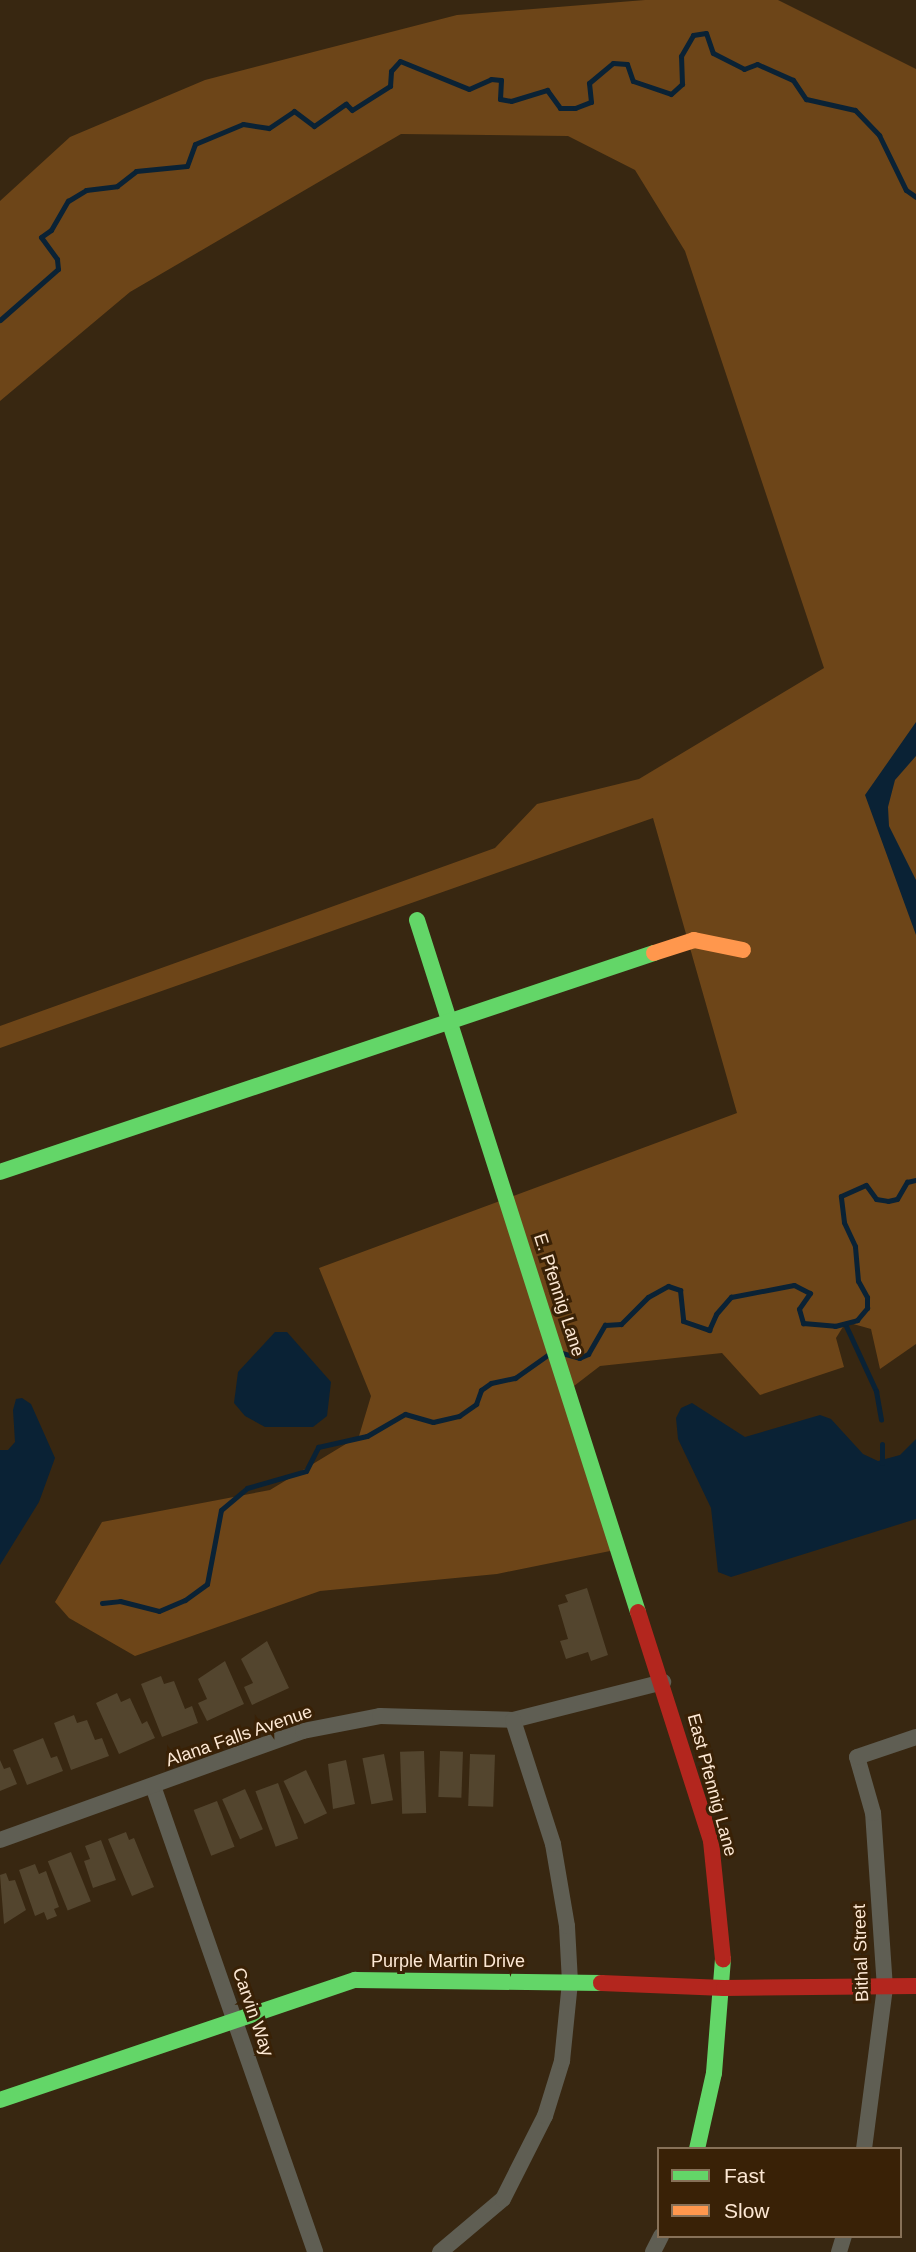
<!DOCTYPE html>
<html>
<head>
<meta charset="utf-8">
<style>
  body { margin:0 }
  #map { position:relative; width:916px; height:2252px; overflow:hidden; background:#382711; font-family:Arial,sans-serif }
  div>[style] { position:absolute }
  .green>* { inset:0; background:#6d4518 }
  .water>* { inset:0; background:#0a2235 }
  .stream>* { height:5px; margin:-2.5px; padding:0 2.5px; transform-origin:2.5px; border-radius:2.5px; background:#0a2235 }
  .building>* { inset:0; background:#53452e; transform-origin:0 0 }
  .street>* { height:16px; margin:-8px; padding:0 8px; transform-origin:8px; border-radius:8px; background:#5f5e53 }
  .fast>* { height:16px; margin:-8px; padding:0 8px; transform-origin:8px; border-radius:8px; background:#63d668 }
  .slow>* { height:16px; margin:-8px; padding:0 8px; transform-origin:8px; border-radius:8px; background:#ff974d }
  .jam>* { height:16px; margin:-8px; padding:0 8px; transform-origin:8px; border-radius:8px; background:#b3261e }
  span { translate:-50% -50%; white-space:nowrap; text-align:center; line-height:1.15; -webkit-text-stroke:6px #392106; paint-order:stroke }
  .street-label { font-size:18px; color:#fde8d4 }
  .legend { position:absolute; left:657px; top:2147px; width:245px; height:91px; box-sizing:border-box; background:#392106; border:2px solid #877158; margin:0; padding:9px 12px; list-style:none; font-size:21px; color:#fde8d4 }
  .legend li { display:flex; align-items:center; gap:14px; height:35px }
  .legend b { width:35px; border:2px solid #877158 }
</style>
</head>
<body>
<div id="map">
  <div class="green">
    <div style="clip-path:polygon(645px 0,778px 0,916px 69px,916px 1344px,880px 1369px,871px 1329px,846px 1322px,836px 1338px,844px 1367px,760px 1395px,722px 1353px,600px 1366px,574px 1386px,615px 1550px,497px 1574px,320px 1591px,135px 1656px,69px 1618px,55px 1602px,102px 1522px,270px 1490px,359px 1436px,371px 1396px,319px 1268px,737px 1113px,653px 818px,0 1048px,0 1026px,495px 848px,537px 804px,639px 779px,824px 668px,685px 251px,635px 170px,568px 136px,401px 134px,130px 292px,0 401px,0 201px,70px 137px,205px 80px,457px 15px)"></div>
  </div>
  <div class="water">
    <div style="clip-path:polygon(916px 722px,916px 756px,895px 780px,888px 807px,889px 826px,916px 880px,916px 935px,865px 795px)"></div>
    <div style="clip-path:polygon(275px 1332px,287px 1332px,331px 1382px,327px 1416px,313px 1427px,265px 1427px,245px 1416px,234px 1403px,238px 1372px)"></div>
    <div style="clip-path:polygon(22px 1398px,31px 1404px,55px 1458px,39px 1502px,0 1565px,0 1450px,8px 1450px,15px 1442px,13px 1410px,16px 1399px)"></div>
    <div style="clip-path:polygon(692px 1403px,745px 1437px,820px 1415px,831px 1419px,863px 1454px,878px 1461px,900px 1455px,916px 1439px,916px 1519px,731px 1577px,718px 1572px,711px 1508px,678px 1439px,676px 1418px,681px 1408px)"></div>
  </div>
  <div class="stream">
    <div style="left:0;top:320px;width:77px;rotate:-41.3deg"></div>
    <div style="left:58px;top:269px;width:10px;rotate:-96deg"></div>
    <div style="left:57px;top:259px;width:27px;rotate:-126deg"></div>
    <div style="left:41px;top:237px;width:12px;rotate:-35deg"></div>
    <div style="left:51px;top:230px;width:34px;rotate:-60deg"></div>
    <div style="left:68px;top:201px;width:21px;rotate:-31deg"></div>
    <div style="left:86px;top:190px;width:31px;rotate:-7deg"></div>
    <div style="left:117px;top:186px;width:24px;rotate:-38deg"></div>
    <div style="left:136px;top:171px;width:51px;rotate:-5.6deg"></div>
    <div style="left:187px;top:166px;width:23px;rotate:-70deg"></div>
    <div style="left:195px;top:144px;width:52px;rotate:-22.6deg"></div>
    <div style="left:243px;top:124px;width:26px;rotate:9deg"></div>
    <div style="left:269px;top:128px;width:30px;rotate:-34deg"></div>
    <div style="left:294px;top:111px;width:25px;rotate:37deg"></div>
    <div style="left:314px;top:126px;width:39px;rotate:-35deg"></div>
    <div style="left:346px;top:104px;width:8px;rotate:45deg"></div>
    <div style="left:352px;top:110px;width:45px;rotate:-32.3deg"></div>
    <div style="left:390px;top:86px;width:15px;rotate:-86deg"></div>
    <div style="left:391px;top:71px;width:13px;rotate:-48deg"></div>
    <div style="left:400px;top:61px;width:74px;rotate:22.1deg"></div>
    <div style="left:469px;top:89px;width:24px;rotate:-24deg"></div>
    <div style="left:491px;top:79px;width:10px;rotate:6deg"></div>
    <div style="left:501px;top:80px;width:19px;rotate:93deg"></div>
    <div style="left:500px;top:99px;width:11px;rotate:10deg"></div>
    <div style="left:511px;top:101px;width:38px;rotate:-17deg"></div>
    <div style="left:547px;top:90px;width:22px;rotate:54deg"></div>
    <div style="left:560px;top:108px;width:15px"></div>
    <div style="left:575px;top:108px;width:17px;rotate:-21deg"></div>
    <div style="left:591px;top:102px;width:19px;rotate:-96deg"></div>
    <div style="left:589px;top:83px;width:31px;rotate:-40deg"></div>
    <div style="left:613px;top:63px;width:14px;rotate:4deg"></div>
    <div style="left:627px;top:64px;width:18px;rotate:71deg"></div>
    <div style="left:633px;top:81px;width:40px;rotate:18.9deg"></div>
    <div style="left:671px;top:94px;width:15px;rotate:-42deg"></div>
    <div style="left:682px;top:84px;width:28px;rotate:-92deg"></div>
    <div style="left:681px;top:56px;width:24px;rotate:-60deg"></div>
    <div style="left:693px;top:35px;width:13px;rotate:-9deg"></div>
    <div style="left:706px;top:33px;width:21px;rotate:71deg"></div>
    <div style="left:713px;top:53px;width:35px;rotate:27deg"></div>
    <div style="left:744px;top:69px;width:14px;rotate:-21deg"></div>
    <div style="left:757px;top:64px;width:39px;rotate:24deg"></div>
    <div style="left:793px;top:80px;width:23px;rotate:56deg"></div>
    <div style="left:806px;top:99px;width:50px;rotate:12.7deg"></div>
    <div style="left:855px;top:110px;width:35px;rotate:46deg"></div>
    <div style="left:879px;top:135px;width:61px;rotate:63.9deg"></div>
    <div style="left:906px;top:190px;width:12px;rotate:35deg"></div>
    <div style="left:846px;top:1326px;width:72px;rotate:65.2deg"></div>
    <div style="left:876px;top:1391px;width:29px;rotate:80deg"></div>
    <div style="left:562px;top:1353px;width:18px;rotate:16deg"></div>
    <div style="left:579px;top:1358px;width:10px;rotate:-24deg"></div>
    <div style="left:588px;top:1354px;width:34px;rotate:-60deg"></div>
    <div style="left:605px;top:1325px;width:16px;rotate:-4deg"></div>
    <div style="left:621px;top:1324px;width:38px;rotate:-45deg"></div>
    <div style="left:648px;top:1297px;width:23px;rotate:-29deg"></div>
    <div style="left:668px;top:1286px;width:13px;rotate:18deg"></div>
    <div style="left:680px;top:1290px;width:31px;rotate:84deg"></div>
    <div style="left:683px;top:1321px;width:28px;rotate:19deg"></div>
    <div style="left:709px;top:1330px;width:17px;rotate:-66deg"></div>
    <div style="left:716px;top:1314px;width:23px;rotate:-49deg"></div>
    <div style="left:731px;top:1297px;width:64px;rotate:-10.8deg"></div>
    <div style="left:794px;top:1285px;width:18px;rotate:27deg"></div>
    <div style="left:810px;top:1293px;width:19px;rotate:125deg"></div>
    <div style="left:799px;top:1309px;width:15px;rotate:74deg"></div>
    <div style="left:803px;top:1323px;width:32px;rotate:5deg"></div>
    <div style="left:835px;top:1326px;width:23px;rotate:-15deg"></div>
    <div style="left:857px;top:1320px;width:16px;rotate:-50deg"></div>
    <div style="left:867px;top:1308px;width:11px;rotate:-90deg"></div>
    <div style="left:867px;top:1297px;width:18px;rotate:-119deg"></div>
    <div style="left:858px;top:1281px;width:35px;rotate:-95deg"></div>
    <div style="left:855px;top:1246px;width:26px;rotate:-115deg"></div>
    <div style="left:844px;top:1222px;width:26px;rotate:-97deg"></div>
    <div style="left:841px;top:1196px;width:27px;rotate:-24deg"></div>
    <div style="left:866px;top:1185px;width:17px;rotate:54deg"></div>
    <div style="left:876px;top:1199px;width:12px;rotate:9deg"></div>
    <div style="left:888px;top:1201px;width:9px;rotate:-13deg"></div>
    <div style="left:897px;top:1199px;width:20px;rotate:-60deg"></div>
    <div style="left:907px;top:1182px;width:9px;rotate:-13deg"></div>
    <div style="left:882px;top:1444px;width:19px;rotate:90deg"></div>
    <div style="left:102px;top:1603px;width:18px;rotate:-6deg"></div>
    <div style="left:120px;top:1601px;width:40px;rotate:14.4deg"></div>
    <div style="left:159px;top:1611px;width:28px;rotate:-23deg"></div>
    <div style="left:185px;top:1600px;width:27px;rotate:-36deg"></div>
    <div style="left:207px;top:1584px;width:75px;rotate:-79.3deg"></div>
    <div style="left:221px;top:1510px;width:34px;rotate:-40deg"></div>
    <div style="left:247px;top:1488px;width:61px;rotate:-16.1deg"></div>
    <div style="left:306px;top:1471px;width:27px;rotate:-63deg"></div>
    <div style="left:318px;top:1447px;width:50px;rotate:-12.7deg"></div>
    <div style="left:367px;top:1436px;width:44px;rotate:-30.1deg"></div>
    <div style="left:405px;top:1414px;width:29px;rotate:16deg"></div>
    <div style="left:433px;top:1422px;width:27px;rotate:-13deg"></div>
    <div style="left:459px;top:1416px;width:21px;rotate:-35deg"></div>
    <div style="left:476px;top:1404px;width:15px;rotate:-70deg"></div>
    <div style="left:481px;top:1390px;width:12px;rotate:-35deg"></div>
    <div style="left:491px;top:1383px;width:25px;rotate:-12deg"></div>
    <div style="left:515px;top:1378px;width:42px;rotate:-35.2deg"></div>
  </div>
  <div class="building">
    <div style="clip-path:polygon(587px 1588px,608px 1655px,591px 1661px,588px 1652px,566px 1659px,560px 1641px,568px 1639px,558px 1605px,568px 1602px,565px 1595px)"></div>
    <div style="clip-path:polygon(267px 1641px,289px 1688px,252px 1705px,244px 1687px,253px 1683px,241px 1659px)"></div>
    <div style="clip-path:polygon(225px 1661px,244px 1704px,207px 1721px,198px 1703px,207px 1699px,198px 1679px)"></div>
    <div style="clip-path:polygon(161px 1676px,164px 1684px,174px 1681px,185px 1709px,192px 1706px,198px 1723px,162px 1737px,141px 1684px)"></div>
    <div style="clip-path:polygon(117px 1693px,121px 1702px,130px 1698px,142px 1724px,147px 1721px,155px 1738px,119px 1754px,96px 1703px)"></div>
    <div style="clip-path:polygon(74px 1715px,77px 1723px,87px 1720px,95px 1740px,102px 1738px,109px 1756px,71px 1770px,54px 1723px)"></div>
    <div style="clip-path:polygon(43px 1738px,51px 1758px,57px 1756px,63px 1771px,27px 1785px,13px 1750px)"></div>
    <div style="left:424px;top:1751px;width:62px;height:24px;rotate:88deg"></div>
    <div style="left:440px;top:1751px;width:23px;height:46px;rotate:2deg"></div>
    <div style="left:384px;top:1754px;width:47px;height:22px;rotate:79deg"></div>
    <div style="left:470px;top:1754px;width:25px;height:52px;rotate:2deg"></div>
    <div style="clip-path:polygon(0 1760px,4px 1769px,10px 1767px,17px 1784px,0 1791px)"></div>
    <div style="clip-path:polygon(346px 1760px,355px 1804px,333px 1809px,328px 1764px)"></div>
    <div style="left:306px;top:1770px;width:48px;height:25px;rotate:64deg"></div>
    <div style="left:278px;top:1783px;width:59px;height:24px;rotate:70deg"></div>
    <div style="left:245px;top:1789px;width:44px;height:25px;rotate:66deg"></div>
    <div style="left:217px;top:1801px;width:49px;height:25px;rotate:69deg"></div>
    <div style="clip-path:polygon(126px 1832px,129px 1840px,134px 1838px,154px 1887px,132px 1896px,108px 1839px)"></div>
    <div style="clip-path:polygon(101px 1840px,116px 1880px,93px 1888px,84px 1861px,90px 1859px,85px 1846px)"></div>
    <div style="left:71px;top:1852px;width:53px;height:25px;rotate:68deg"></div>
    <div style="clip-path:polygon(35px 1864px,39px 1874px,46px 1871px,59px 1907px,54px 1909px,57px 1916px,47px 1920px,44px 1912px,35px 1916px,19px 1870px)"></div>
    <div style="clip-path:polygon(6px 1873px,9px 1881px,15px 1880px,26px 1910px,4px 1924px,0 1875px)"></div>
  </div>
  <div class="street">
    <div style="left:153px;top:1786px;width:493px;rotate:70.8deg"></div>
    <div style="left:0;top:1840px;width:322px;rotate:-19.8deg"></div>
    <div style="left:303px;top:1731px;width:78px;rotate:-11deg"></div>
    <div style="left:380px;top:1716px;width:133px;rotate:1.7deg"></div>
    <div style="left:513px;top:1720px;width:155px;rotate:-14.2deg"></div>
    <div style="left:864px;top:2149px;width:162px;rotate:-82.6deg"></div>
    <div style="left:885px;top:1988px;width:175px;rotate:-93.9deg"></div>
    <div style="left:873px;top:1813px;width:58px;rotate:-105.9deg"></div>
    <div style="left:857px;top:1757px;width:62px;rotate:-18.7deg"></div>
    <div style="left:440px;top:2252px;width:82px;rotate:-40.1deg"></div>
    <div style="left:503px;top:2199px;width:93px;rotate:-63.2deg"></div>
    <div style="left:545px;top:2116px;width:58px;rotate:-72.8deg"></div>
    <div style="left:562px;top:2061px;width:79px;rotate:-84.2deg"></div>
    <div style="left:570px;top:1982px;width:56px;rotate:-93.1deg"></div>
    <div style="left:567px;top:1926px;width:83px;rotate:-99.7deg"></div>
    <div style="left:553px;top:1844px;width:130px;rotate:-107.9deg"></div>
    <div style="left:653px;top:2252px;width:18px;rotate:-63deg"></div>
    <div style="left:839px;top:2252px;width:17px;rotate:-73deg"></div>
  </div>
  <div class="fast">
    <div style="left:417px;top:920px;width:726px;rotate:72.29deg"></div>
    <div style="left:0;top:1172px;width:690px;rotate:-18.51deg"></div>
    <div style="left:0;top:2100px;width:375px;rotate:-18.7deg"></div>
    <div style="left:355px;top:1980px;width:246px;rotate:0.7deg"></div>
    <div style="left:697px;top:2149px;width:78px;rotate:-77.4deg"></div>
    <div style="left:714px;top:2073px;width:114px;rotate:-85.5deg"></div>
  </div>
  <div class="slow">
    <div style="left:654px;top:953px;width:42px;rotate:-18deg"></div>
    <div style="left:694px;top:940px;width:50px;rotate:11.5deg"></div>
  </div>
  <div class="jam">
    <div style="left:638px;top:1612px;width:240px;rotate:72.3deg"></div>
    <div style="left:711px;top:1841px;width:119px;rotate:84.2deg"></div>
    <div style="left:601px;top:1983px;width:123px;rotate:2.3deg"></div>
    <div style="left:724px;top:1988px;width:192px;rotate:-0.6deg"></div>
  </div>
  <div class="street-label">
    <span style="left:559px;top:1295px;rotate:72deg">E. Pfennig Lane</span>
    <span style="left:239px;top:1736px;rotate:-19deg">Alana Falls Avenue</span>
    <span style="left:712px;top:1785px;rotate:75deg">East Pfennig Lane</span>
    <span style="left:861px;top:1953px;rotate:-92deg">Bithal Street</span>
    <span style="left:448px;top:1961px">Purple Martin Drive</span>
    <span style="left:253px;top:2012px;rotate:71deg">Carvin Way</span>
  </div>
  <ul class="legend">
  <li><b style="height:9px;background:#63d668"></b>Fast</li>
  <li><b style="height:9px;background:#ff974d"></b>Slow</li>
  </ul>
</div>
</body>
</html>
